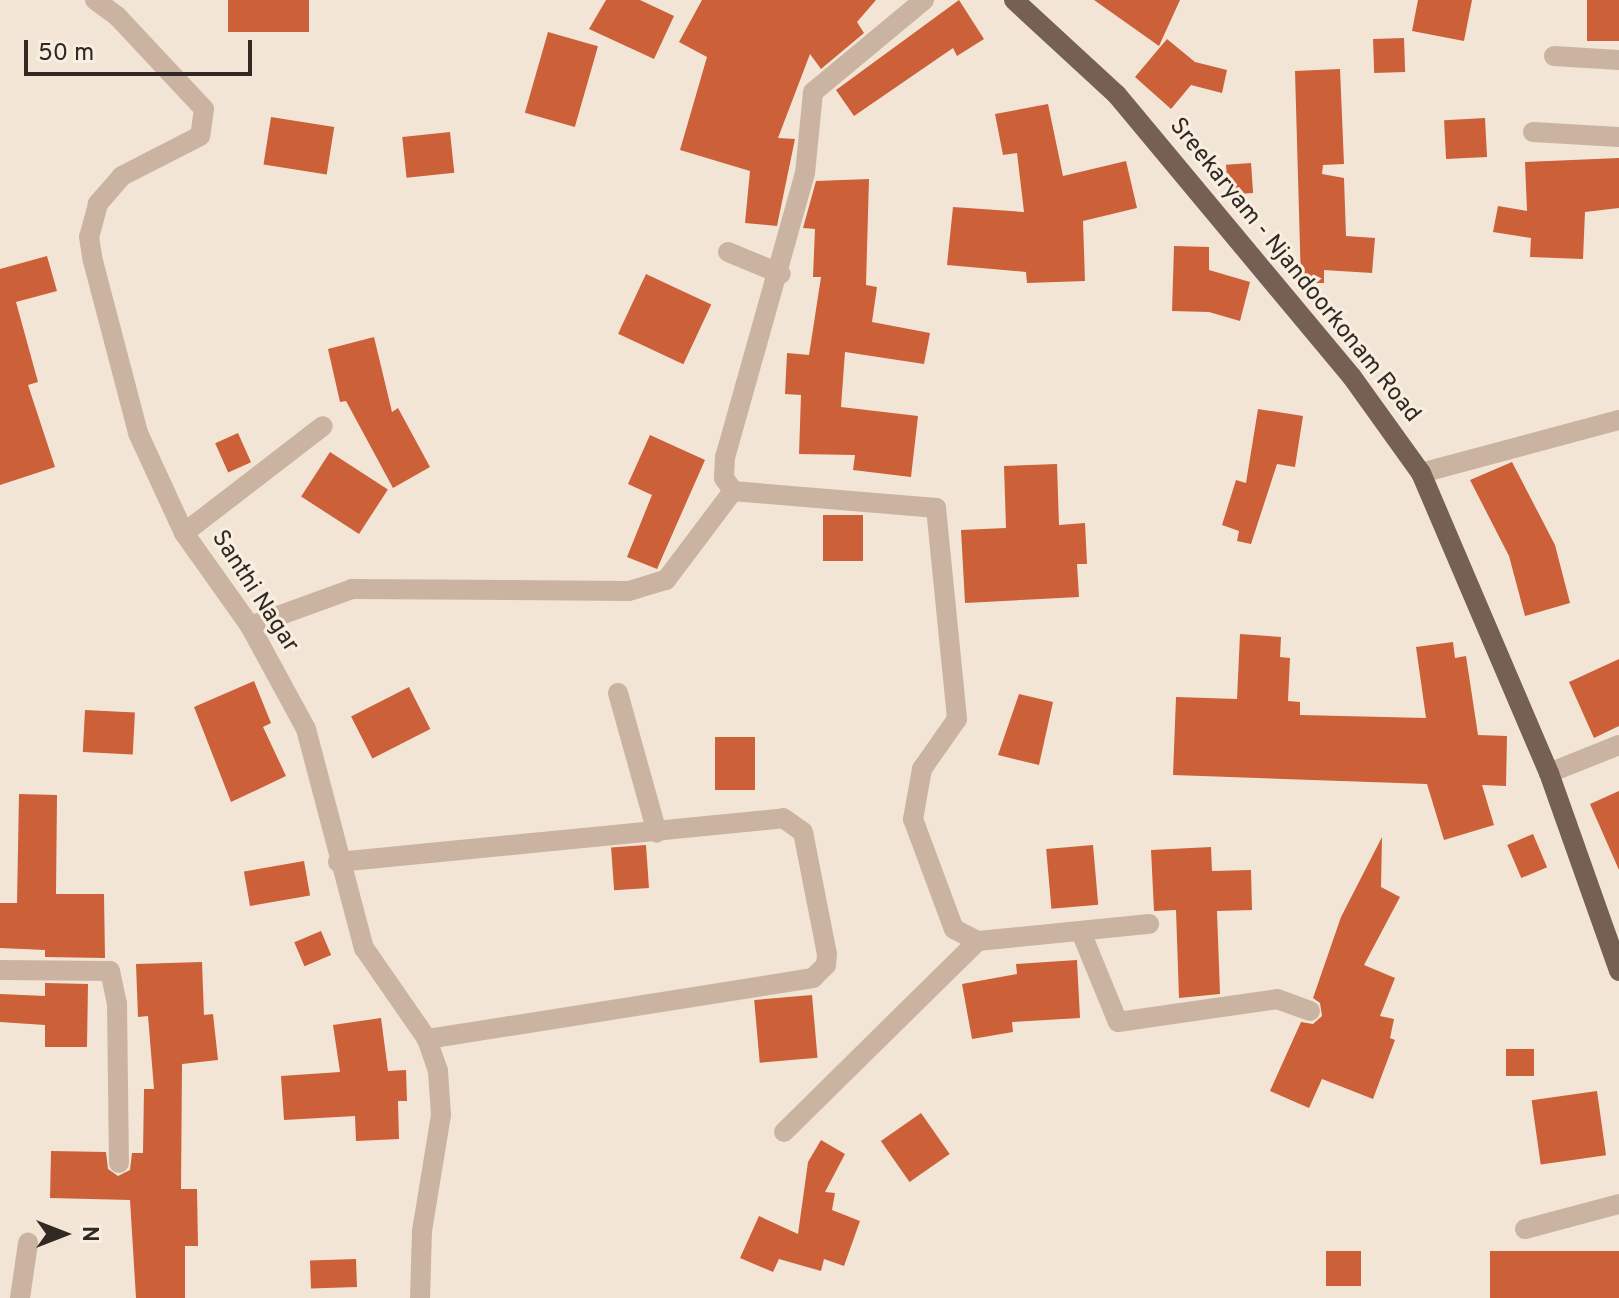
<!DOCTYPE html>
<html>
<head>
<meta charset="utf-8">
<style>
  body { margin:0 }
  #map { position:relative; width:1619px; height:1298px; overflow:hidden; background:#f2e5d5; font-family:Overpass,sans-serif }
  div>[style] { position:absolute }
  .building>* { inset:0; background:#cc6039; transform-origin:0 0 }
  .minor>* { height:20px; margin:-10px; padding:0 10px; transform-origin:10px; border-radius:10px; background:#cab4a1 }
  .major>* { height:20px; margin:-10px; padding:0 10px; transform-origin:10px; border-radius:10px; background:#766054 }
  span { translate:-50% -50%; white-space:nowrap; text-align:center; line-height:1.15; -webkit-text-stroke:6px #f9efe1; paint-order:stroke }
  .street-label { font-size:24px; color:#332924 }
  .north { position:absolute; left:24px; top:1194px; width:80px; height:80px; -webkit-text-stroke:6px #f9efe1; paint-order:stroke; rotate:90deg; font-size:22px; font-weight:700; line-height:32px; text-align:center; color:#332924 }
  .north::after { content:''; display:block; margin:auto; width:28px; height:36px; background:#332924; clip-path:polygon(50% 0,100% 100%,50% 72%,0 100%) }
  .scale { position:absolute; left:24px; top:40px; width:228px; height:36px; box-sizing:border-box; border:4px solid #332924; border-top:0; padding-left:10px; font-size:24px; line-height:28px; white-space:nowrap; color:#332924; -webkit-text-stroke:6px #f9efe1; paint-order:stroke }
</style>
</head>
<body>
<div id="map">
  <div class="building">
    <div style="left:228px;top:0;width:81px;height:32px"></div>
    <div style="clip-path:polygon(606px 0,640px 0,674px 16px,654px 59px,589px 29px)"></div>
    <div style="clip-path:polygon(702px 0,876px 0,857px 22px,864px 33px,821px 69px,810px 54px,778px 138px,795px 139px,777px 226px,745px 223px,750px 171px,680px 150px,707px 57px,679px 42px)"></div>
    <div style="clip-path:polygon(959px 0,984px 39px,957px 56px,953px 48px,854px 116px,836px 90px)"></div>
    <div style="clip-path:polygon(1094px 0,1180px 0,1159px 46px)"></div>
    <div style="clip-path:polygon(1418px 0,1472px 0,1464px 41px,1412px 31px)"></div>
    <div style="left:1587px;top:0;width:32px;height:41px"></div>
    <div style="left:548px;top:32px;width:52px;height:84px;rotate:16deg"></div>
    <div style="left:1404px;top:38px;width:34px;height:31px;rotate:88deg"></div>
    <div style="clip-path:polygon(1167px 39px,1195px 62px,1227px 70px,1222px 93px,1191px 85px,1171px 109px,1135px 77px)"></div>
    <div style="clip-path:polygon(1340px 69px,1344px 164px,1323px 165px,1322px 174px,1344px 178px,1346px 236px,1375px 238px,1372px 273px,1324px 270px,1324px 283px,1301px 283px,1295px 71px)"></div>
    <div style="clip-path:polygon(1048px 104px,1063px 176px,1126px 161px,1137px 208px,1083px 221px,1085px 281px,1027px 283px,1026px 272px,947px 265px,953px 207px,1024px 212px,1017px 153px,1003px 155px,995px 114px)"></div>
    <div style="left:271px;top:117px;width:64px;height:48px;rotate:9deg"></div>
    <div style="left:1485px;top:118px;width:39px;height:41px;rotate:87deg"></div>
    <div style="left:450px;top:132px;width:41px;height:48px;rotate:84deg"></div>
    <div style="clip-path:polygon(1619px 158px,1619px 208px,1585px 212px,1583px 259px,1530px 257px,1531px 238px,1493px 232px,1498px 206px,1527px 211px,1525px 162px)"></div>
    <div style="left:1251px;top:163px;width:30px;height:25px;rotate:86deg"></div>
    <div style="clip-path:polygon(869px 179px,866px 285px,877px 287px,872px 322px,930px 333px,924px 364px,845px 352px,841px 407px,918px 416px,911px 477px,853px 470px,855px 455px,799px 454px,801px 395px,785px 394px,787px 353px,809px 355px,821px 277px,813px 277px,815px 229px,803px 228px,816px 181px)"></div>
    <div style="clip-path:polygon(1174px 246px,1209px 247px,1209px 270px,1250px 282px,1240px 321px,1209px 312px,1172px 311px)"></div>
    <div style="clip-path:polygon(47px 256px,57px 291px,16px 302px,38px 382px,28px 385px,55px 467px,0 485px,0 269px)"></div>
    <div style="left:646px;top:274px;width:72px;height:66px;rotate:25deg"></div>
    <div style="clip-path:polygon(374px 337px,392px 412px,398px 408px,430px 467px,393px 488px,346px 401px,340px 402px,328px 349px)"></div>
    <div style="clip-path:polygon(1258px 409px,1303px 416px,1295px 467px,1277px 464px,1251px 544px,1237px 541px,1239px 531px,1222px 525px,1236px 480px,1246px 483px)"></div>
    <div style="left:238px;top:433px;width:32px;height:25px;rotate:66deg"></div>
    <div style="clip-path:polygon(650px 435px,705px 460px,657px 569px,627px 557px,652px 495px,628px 484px)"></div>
    <div style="left:330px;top:452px;width:69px;height:53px;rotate:33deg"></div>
    <div style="clip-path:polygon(1512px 462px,1555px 545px,1570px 603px,1525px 616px,1509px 556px,1470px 480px)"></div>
    <div style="clip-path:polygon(1057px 464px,1059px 525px,1085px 523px,1087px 564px,1077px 564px,1079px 597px,965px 603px,961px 530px,1006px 528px,1004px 466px)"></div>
    <div style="left:823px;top:515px;width:40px;height:46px"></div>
    <div style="clip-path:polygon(1240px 634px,1281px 637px,1280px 657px,1290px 658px,1288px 701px,1300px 702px,1300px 715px,1426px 718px,1416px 647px,1453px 642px,1455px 658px,1466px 656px,1478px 735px,1507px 736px,1506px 786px,1482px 785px,1494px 825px,1444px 840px,1427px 784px,1173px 775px,1176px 697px,1237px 699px)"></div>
    <div style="clip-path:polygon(1619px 659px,1619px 726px,1594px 738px,1569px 682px)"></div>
    <div style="clip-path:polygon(254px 681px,271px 723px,263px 727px,286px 776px,231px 802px,194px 707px)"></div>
    <div style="left:409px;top:687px;width:47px;height:65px;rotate:63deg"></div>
    <div style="clip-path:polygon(1019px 694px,1053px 702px,1039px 765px,998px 755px)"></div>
    <div style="left:85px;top:710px;width:50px;height:42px;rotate:3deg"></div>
    <div style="left:715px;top:737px;width:40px;height:53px"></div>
    <div style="clip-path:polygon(1619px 791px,1619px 870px,1590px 804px)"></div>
    <div style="clip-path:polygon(19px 794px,57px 795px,56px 894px,104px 894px,105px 958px,45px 957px,45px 950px,0 948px,0 903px,17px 903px)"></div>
    <div style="left:1533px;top:834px;width:36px;height:28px;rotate:67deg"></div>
    <div style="clip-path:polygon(1382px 837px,1381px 887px,1400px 897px,1364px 965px,1395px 978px,1380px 1016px,1394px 1019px,1390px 1038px,1395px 1040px,1373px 1099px,1322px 1079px,1309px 1108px,1270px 1091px,1301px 1022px,1313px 1024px,1322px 1016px,1320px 1003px,1313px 998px,1341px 917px)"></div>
    <div style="left:646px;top:845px;width:43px;height:35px;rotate:86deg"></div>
    <div style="left:1093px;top:845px;width:60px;height:47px;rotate:85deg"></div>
    <div style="clip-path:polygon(1211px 847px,1212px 871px,1251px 870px,1252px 910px,1217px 911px,1220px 994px,1179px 998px,1176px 910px,1154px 911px,1151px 850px)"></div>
    <div style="left:304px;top:861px;width:35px;height:61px;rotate:80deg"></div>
    <div style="left:321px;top:931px;width:26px;height:29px;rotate:67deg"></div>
    <div style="clip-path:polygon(1077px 960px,1080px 1018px,1012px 1022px,1013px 1032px,972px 1039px,962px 984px,1017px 974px,1016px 964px)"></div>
    <div style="clip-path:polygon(202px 962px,204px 1015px,213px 1014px,218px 1060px,182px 1064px,181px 1189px,197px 1189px,198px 1246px,185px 1246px,185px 1298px,136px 1298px,130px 1200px,50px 1198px,51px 1151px,106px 1152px,108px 1169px,118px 1176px,130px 1170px,132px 1153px,143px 1153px,144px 1089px,154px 1089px,148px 1016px,138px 1017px,136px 964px)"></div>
    <div style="clip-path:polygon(45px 983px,88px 984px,87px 1047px,45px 1047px,45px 1025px,0 1022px,0 994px,45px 996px)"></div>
    <div style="left:812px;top:995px;width:63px;height:58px;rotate:85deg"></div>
    <div style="clip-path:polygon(381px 1018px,388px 1071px,406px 1070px,407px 1101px,398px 1101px,399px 1139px,356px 1141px,355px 1116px,284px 1120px,281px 1076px,340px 1072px,333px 1025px)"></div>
    <div style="left:1506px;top:1049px;width:28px;height:27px"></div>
    <div style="left:1597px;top:1091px;width:65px;height:66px;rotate:82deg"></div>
    <div style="left:921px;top:1113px;width:50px;height:49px;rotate:55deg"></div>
    <div style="clip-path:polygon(821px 1140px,845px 1154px,825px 1192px,835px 1193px,832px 1210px,860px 1221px,844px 1266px,824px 1259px,821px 1271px,779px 1259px,773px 1272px,740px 1258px,759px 1216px,798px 1234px,808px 1162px)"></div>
    <div style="left:1326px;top:1251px;width:35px;height:35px"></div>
    <div style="left:1619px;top:1251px;width:47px;height:129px;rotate:90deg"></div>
    <div style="left:356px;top:1259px;width:28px;height:46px;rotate:88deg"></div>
  </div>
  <div class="minor">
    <div style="left:95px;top:0;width:27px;rotate:36deg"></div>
    <div style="left:117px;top:16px;width:127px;rotate:46.9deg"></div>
    <div style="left:204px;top:109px;width:27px;rotate:98deg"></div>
    <div style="left:200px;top:136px;width:88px;rotate:152.9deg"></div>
    <div style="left:122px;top:176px;width:37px;rotate:131deg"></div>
    <div style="left:98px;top:204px;width:34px;rotate:105deg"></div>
    <div style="left:89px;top:237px;width:24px;rotate:81deg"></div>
    <div style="left:93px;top:261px;width:178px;rotate:75.3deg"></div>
    <div style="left:138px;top:433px;width:110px;rotate:65.3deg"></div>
    <div style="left:184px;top:533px;width:114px;rotate:54.6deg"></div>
    <div style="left:250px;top:626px;width:117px;rotate:61.5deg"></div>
    <div style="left:306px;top:729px;width:227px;rotate:75.2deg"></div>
    <div style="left:364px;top:948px;width:111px;rotate:55.3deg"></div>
    <div style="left:427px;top:1039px;width:34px;rotate:71deg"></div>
    <div style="left:438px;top:1071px;width:44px;rotate:86.1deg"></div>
    <div style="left:441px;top:1115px;width:118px;rotate:99.3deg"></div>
    <div style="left:422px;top:1231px;width:67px;rotate:91.7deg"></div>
    <div style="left:924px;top:0;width:144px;rotate:140.3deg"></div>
    <div style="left:813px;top:92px;width:81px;rotate:95.6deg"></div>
    <div style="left:805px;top:173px;width:295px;rotate:105.7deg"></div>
    <div style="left:725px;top:457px;width:21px;rotate:93deg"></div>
    <div style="left:724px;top:478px;width:16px;rotate:55deg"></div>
    <div style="left:733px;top:491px;width:204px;rotate:4.8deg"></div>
    <div style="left:936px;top:508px;width:212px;rotate:84.3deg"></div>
    <div style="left:957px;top:719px;width:61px;rotate:125deg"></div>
    <div style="left:922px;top:769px;width:51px;rotate:100.2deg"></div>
    <div style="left:913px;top:819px;width:117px;rotate:69.6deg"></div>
    <div style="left:954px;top:929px;width:27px;rotate:27deg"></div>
    <div style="left:978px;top:941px;width:172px;rotate:-5.7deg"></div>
    <div style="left:1554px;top:56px;width:65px;rotate:3.5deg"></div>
    <div style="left:1533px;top:132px;width:86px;rotate:3.3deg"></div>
    <div style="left:728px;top:252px;width:57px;rotate:22.5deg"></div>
    <div style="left:1421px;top:473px;width:205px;rotate:-15deg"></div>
    <div style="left:184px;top:533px;width:175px;rotate:-37.6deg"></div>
    <div style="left:250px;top:626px;width:109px;rotate:-19.9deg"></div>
    <div style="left:352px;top:589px;width:277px;rotate:0.4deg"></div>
    <div style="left:629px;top:591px;width:39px;rotate:-17deg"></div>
    <div style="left:666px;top:580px;width:111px;rotate:-53deg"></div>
    <div style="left:618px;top:693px;width:145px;rotate:74.4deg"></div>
    <div style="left:1549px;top:773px;width:75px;rotate:-21.8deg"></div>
    <div style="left:338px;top:862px;width:447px;rotate:-5.6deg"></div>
    <div style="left:783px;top:818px;width:24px;rotate:35deg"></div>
    <div style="left:803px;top:832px;width:124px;rotate:78.9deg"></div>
    <div style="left:827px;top:954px;width:11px;rotate:95deg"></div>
    <div style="left:826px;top:965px;width:18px;rotate:135deg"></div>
    <div style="left:813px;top:978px;width:391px;rotate:171deg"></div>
    <div style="left:1081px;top:932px;width:97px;rotate:67.7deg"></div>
    <div style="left:1118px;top:1022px;width:161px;rotate:-8.2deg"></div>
    <div style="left:1277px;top:999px;width:35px;rotate:20deg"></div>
    <div style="left:0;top:970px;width:110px;rotate:0.5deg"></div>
    <div style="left:110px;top:971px;width:33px;rotate:78deg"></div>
    <div style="left:117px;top:1003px;width:160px;rotate:89.3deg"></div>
    <div style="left:784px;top:1132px;width:272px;rotate:-44.6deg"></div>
    <div style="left:1525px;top:1229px;width:97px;rotate:-14.9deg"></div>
    <div style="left:20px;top:1298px;width:56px;rotate:-81.7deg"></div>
  </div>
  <div class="major">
    <div style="left:1014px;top:0;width:140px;rotate:42.7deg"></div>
    <div style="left:1117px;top:95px;width:367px;rotate:50.2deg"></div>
    <div style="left:1352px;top:377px;width:118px;rotate:54.3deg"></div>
    <div style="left:1421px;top:473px;width:326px;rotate:66.9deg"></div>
    <div style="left:1549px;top:773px;width:210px;rotate:70.5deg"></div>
  </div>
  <div class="street-label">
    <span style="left:1294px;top:271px;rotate:51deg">Sreekaryam - Njandoorkonam Road</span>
    <span style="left:254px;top:592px;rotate:57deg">Santhi Nagar</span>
  </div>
  <div class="north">N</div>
  <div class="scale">50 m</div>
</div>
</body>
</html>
